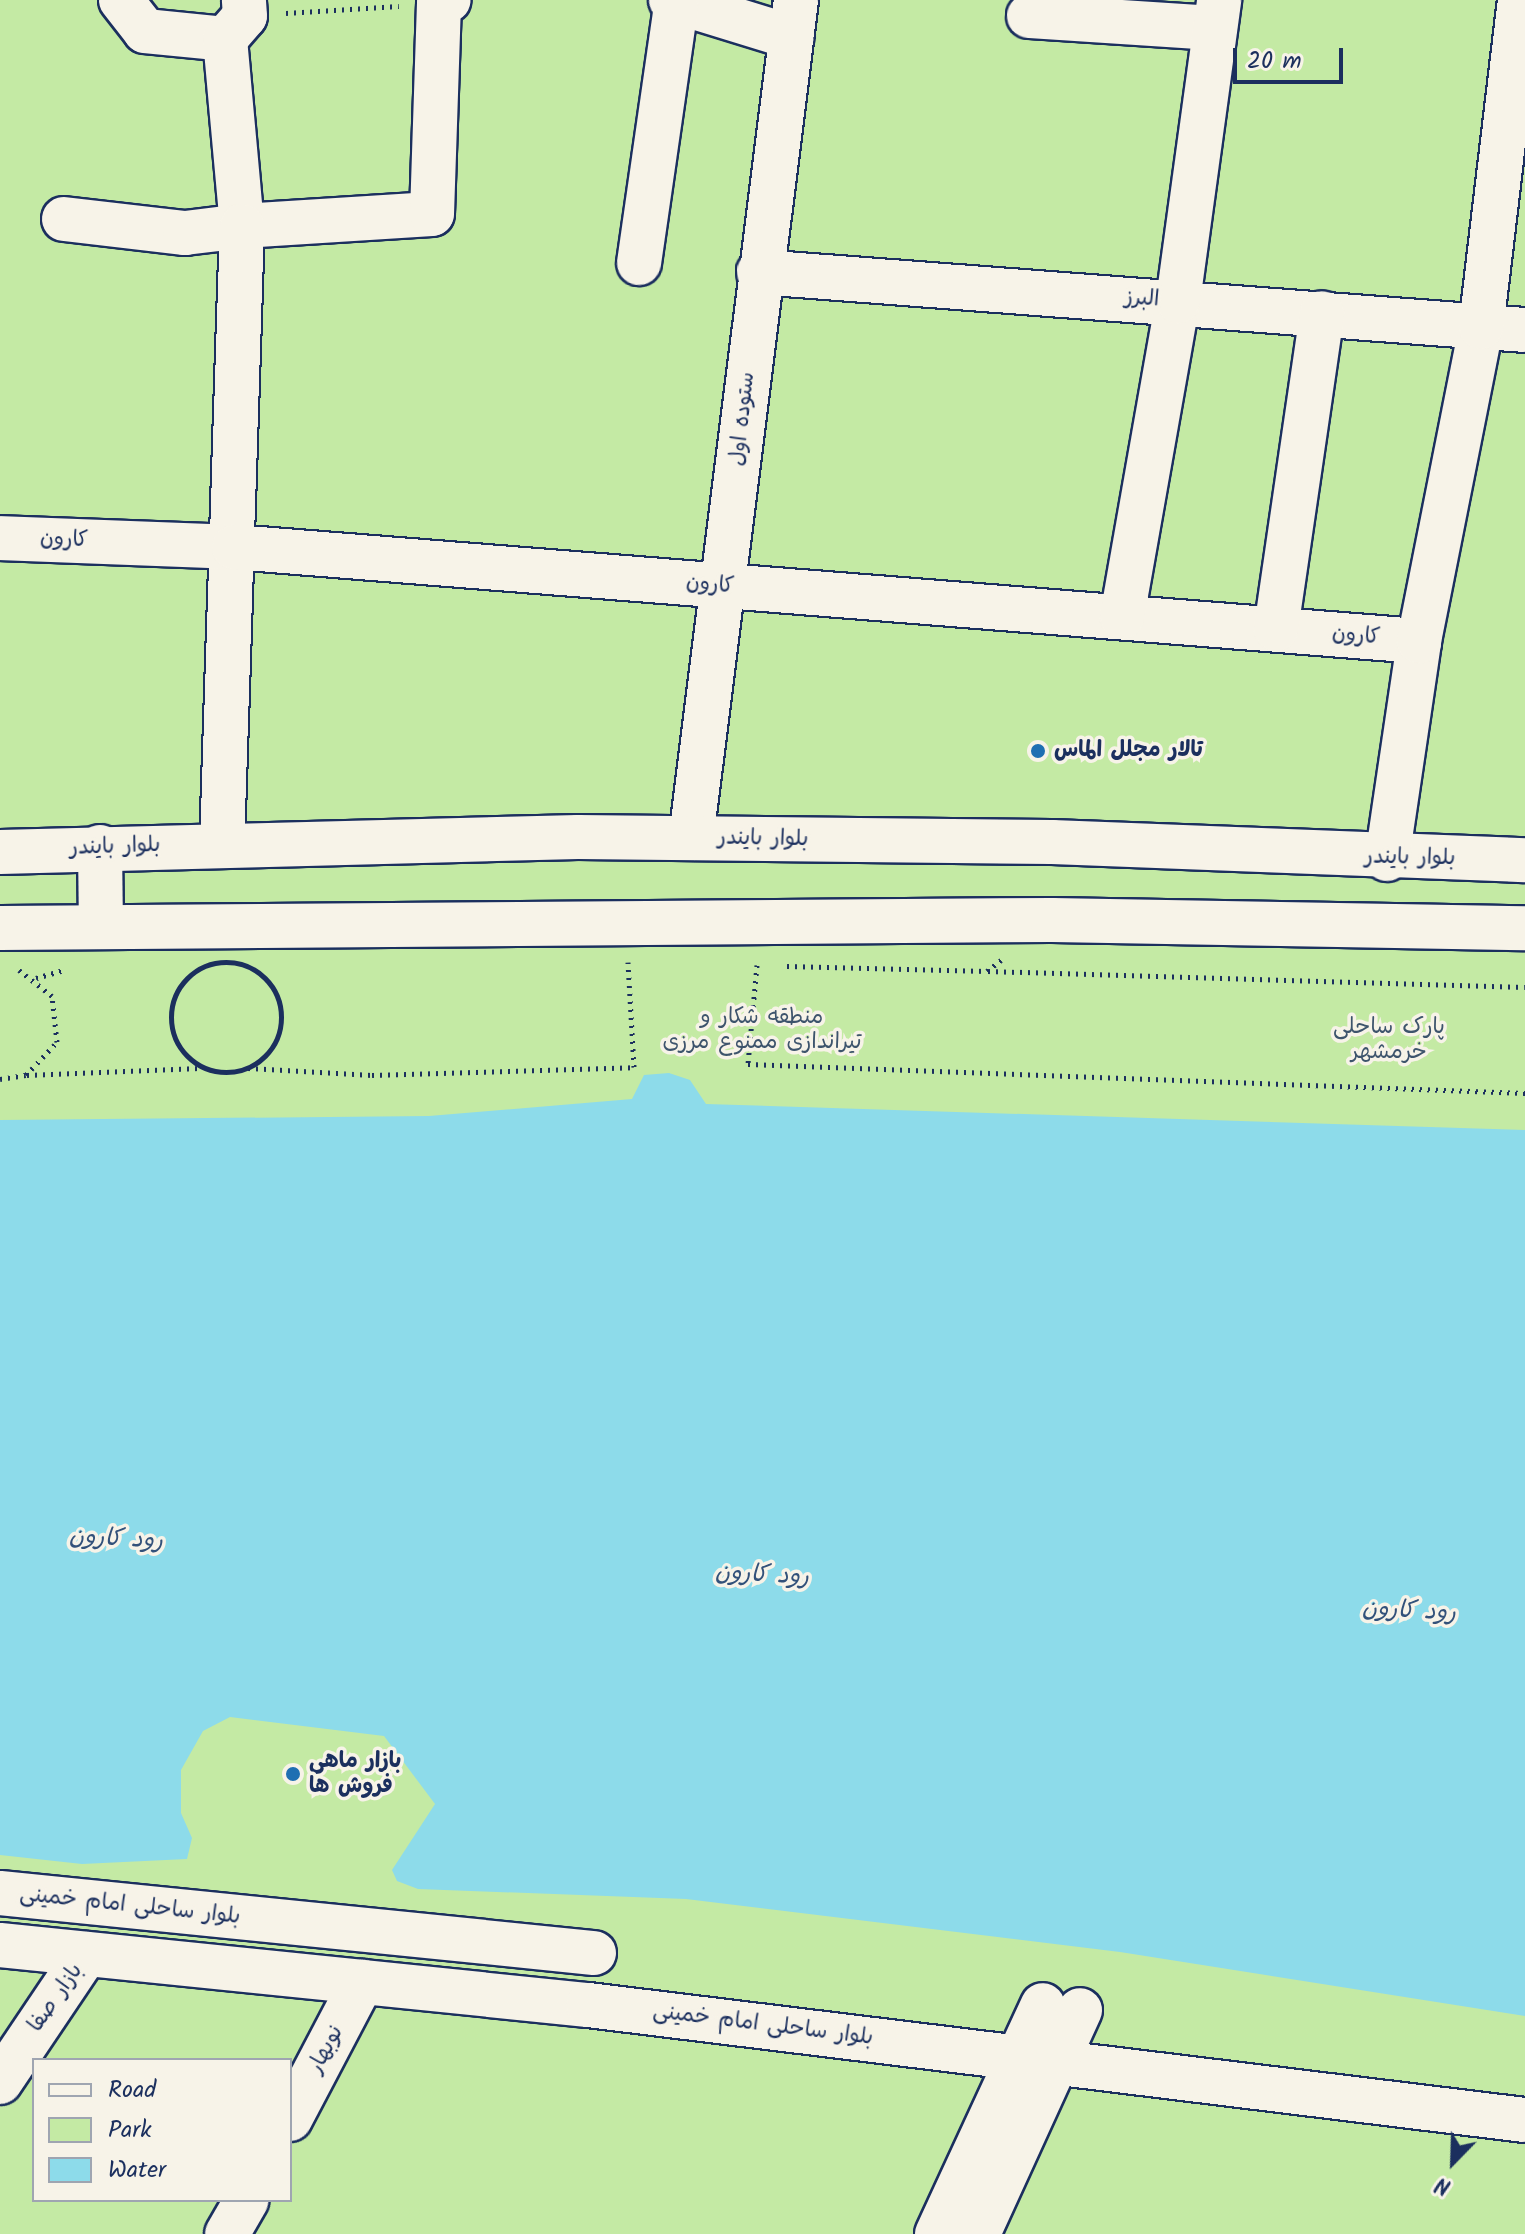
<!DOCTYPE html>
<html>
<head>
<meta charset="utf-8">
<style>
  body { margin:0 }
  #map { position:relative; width:1525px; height:2234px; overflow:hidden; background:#f7f3e8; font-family:Kalam,"Playpen Sans Arabic",sans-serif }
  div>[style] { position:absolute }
  .green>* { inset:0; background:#c4eaa4 }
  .water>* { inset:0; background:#8ddbea }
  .path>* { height:5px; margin-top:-2.5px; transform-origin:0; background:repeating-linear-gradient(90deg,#1b2f5e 0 2px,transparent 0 8px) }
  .path>.ring { margin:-2.5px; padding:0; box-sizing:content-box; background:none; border:5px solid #1b2f5e; border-radius:50% }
  .roads { filter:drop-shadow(2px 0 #1b2f5e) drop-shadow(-2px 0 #1b2f5e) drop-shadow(0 2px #1b2f5e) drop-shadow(0 -2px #1b2f5e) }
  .minor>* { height:44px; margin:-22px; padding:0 22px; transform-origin:22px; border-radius:22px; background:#f7f3e8 }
  .major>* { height:44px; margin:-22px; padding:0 22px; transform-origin:22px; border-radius:22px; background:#f7f3e8 }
  .dots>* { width:22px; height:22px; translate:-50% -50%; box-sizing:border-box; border:4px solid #f7f3e8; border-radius:50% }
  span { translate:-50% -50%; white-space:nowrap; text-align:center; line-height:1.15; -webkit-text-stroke:7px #f7f3e8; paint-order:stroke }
  .street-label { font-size:22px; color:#1b2f5e }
  .poi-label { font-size:22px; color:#1b2f5e; font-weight:700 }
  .left { translate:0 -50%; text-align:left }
  .park-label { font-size:22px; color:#3d546c }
  .water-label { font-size:24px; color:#32517a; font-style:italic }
  .legend { position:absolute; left:32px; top:2058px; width:260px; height:144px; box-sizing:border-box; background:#f7f3e8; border:2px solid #9fa5b1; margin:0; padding:10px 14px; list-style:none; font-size:24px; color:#1b2f5e }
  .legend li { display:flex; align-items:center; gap:16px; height:40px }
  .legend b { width:40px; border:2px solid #9fa5b1 }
  .north { position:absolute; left:1413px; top:2122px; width:80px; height:80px; -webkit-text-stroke:6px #f7f3e8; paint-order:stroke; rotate:203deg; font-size:22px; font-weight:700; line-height:32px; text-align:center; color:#1b2f5e }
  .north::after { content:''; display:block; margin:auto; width:28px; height:36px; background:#1b2f5e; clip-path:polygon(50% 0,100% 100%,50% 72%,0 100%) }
  .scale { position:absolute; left:1233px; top:48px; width:110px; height:36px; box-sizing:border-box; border:4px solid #1b2f5e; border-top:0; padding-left:10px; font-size:24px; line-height:28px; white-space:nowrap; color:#1b2f5e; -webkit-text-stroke:6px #f7f3e8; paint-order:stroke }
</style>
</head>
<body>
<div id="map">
  <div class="green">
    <div style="clip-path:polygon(evenodd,0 0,1525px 0,1525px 2234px,0 2234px,0 0,34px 2060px,290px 2060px,290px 2200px,34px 2200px,34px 2060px)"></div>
  </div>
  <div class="water">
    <div style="clip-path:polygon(669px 1073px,690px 1080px,706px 1104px,1525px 1130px,1525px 2016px,1120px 1952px,686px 1899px,418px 1889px,397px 1881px,392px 1870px,435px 1804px,384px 1736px,230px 1717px,203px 1731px,181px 1770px,181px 1813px,192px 1838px,187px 1859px,82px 1864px,0 1855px,0 1120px,429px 1116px,632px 1099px,644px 1075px)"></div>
  </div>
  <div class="path">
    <div style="left:286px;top:13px;width:113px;rotate:-3.5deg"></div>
    <div class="ring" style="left:171px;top:962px;width:105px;height:105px"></div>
    <div style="left:757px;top:965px;width:99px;rotate:95.2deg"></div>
    <div style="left:748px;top:1064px;width:778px;rotate:2.14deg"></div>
    <div style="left:787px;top:966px;width:200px;rotate:1.4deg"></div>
    <div style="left:987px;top:971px;width:18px;rotate:-38deg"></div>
    <div style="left:988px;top:971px;width:537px;rotate:1.71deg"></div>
    <div style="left:36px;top:978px;width:29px;rotate:-16deg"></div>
    <div style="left:248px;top:1068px;width:124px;rotate:3.2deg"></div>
    <div style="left:372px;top:1075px;width:262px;rotate:-1.7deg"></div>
    <div style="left:634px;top:1067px;width:105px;rotate:-93.3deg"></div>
    <div style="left:27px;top:1075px;width:173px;rotate:-2.3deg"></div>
    <div style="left:0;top:1079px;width:26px;rotate:-9deg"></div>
    <div style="left:26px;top:1075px;width:45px;rotate:-46.8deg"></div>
    <div style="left:57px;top:1042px;width:46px;rotate:-96.2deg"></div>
    <div style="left:52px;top:996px;width:42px;rotate:-141.8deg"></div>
  </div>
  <div class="roads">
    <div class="minor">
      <div style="left:121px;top:0;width:39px;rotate:52deg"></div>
      <div style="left:145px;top:31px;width:80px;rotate:5.7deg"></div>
      <div style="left:225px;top:39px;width:188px;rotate:84.8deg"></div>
      <div style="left:242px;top:226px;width:190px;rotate:-3.6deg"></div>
      <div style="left:432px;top:214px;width:211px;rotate:-88.1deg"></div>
      <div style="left:439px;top:3px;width:10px;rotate:-17deg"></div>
      <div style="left:671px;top:0;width:126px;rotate:17.1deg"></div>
      <div style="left:1029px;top:16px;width:186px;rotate:3.7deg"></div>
      <div style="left:225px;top:39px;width:30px;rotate:-49deg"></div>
      <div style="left:245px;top:16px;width:16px;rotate:-94deg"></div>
      <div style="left:64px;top:219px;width:122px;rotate:6.6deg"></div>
      <div style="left:185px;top:233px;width:57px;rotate:-7deg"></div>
      <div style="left:242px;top:226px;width:618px;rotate:91.85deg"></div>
      <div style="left:639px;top:263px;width:261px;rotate:-81.8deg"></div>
      <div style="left:759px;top:272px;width:768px;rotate:4.33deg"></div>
      <div style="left:0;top:538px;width:234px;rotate:2.2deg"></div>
      <div style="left:234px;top:547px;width:1189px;rotate:4.54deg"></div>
      <div style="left:1122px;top:617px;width:321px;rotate:-80deg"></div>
      <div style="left:1178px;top:301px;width:304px;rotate:-82.2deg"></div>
      <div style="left:1276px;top:629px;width:319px;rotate:-81.7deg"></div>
      <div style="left:691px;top:838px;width:845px;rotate:-82.86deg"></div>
      <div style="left:100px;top:847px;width:78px;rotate:89.3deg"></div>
      <div style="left:0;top:852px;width:578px;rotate:-1.49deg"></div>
      <div style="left:578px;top:837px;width:474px;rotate:0.6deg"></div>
      <div style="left:1052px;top:842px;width:473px;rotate:2.2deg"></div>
      <div style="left:1387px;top:859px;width:220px;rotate:-81.6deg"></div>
      <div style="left:1419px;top:641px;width:320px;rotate:-78.8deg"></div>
      <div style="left:1481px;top:327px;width:329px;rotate:-83.2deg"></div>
      <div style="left:0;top:928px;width:1052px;rotate:-0.44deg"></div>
      <div style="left:1052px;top:920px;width:473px;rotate:1deg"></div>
      <div style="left:0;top:2082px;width:154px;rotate:-56.1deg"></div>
      <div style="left:290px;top:2119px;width:155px;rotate:-62.3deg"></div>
      <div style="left:227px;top:2234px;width:39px;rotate:-60deg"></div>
    </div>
    <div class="major">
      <div style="left:0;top:1893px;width:597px;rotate:5.77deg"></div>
      <div style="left:0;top:1945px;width:591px;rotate:5.83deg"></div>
      <div style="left:588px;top:2005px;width:944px;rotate:7deg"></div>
      <div style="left:937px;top:2234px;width:252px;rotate:-65.2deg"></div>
      <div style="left:978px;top:2234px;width:246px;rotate:-65.5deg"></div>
    </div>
  </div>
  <div class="dots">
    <div style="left:1038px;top:751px;background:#1f6fb2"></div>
    <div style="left:293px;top:1774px;background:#1f6fb2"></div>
  </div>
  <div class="street-label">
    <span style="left:1142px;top:299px;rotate:4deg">البرز</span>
    <span style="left:743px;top:419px;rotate:-84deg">ستوده اول</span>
    <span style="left:64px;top:540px;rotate:2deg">کارون</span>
    <span style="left:710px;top:585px;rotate:5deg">کارون</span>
    <span style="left:1356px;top:636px;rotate:5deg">کارون</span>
    <span style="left:763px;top:839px;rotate:1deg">بلوار بایندر</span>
    <span style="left:115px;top:847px;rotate:-2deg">بلوار بایندر</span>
    <span style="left:1410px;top:858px;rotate:1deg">بلوار بایندر</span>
    <span style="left:130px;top:1906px;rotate:6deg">بلوار ساحلی امام خمینی</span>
    <span style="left:56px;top:1998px;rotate:-55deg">بازار صفا</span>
    <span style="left:763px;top:2025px;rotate:7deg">بلوار ساحلی امام خمینی</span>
    <span style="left:326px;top:2050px;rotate:-62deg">نوبهار</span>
  </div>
  <div class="poi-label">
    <span class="left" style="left:1054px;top:751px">تالار مجلل الماس</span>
    <span class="left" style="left:309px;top:1774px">بازار ماهی<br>فروش ها</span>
  </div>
  <div class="park-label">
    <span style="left:762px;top:1030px">منطقه شکار و<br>تیراندازی ممنوع مرزی</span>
    <span style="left:1389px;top:1040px">پارک ساحلی<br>خرمشهر</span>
  </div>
  <div class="water-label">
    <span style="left:116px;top:1539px;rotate:3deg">رود کارون</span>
    <span style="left:762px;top:1575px;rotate:3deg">رود کارون</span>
    <span style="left:1409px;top:1611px;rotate:3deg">رود کارون</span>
  </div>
  <ul class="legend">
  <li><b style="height:10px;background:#f7f3e8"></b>Road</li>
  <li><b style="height:22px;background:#c4eaa4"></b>Park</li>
  <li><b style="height:22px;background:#8ddbea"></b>Water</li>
  </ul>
  <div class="north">N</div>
  <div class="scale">20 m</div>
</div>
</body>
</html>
